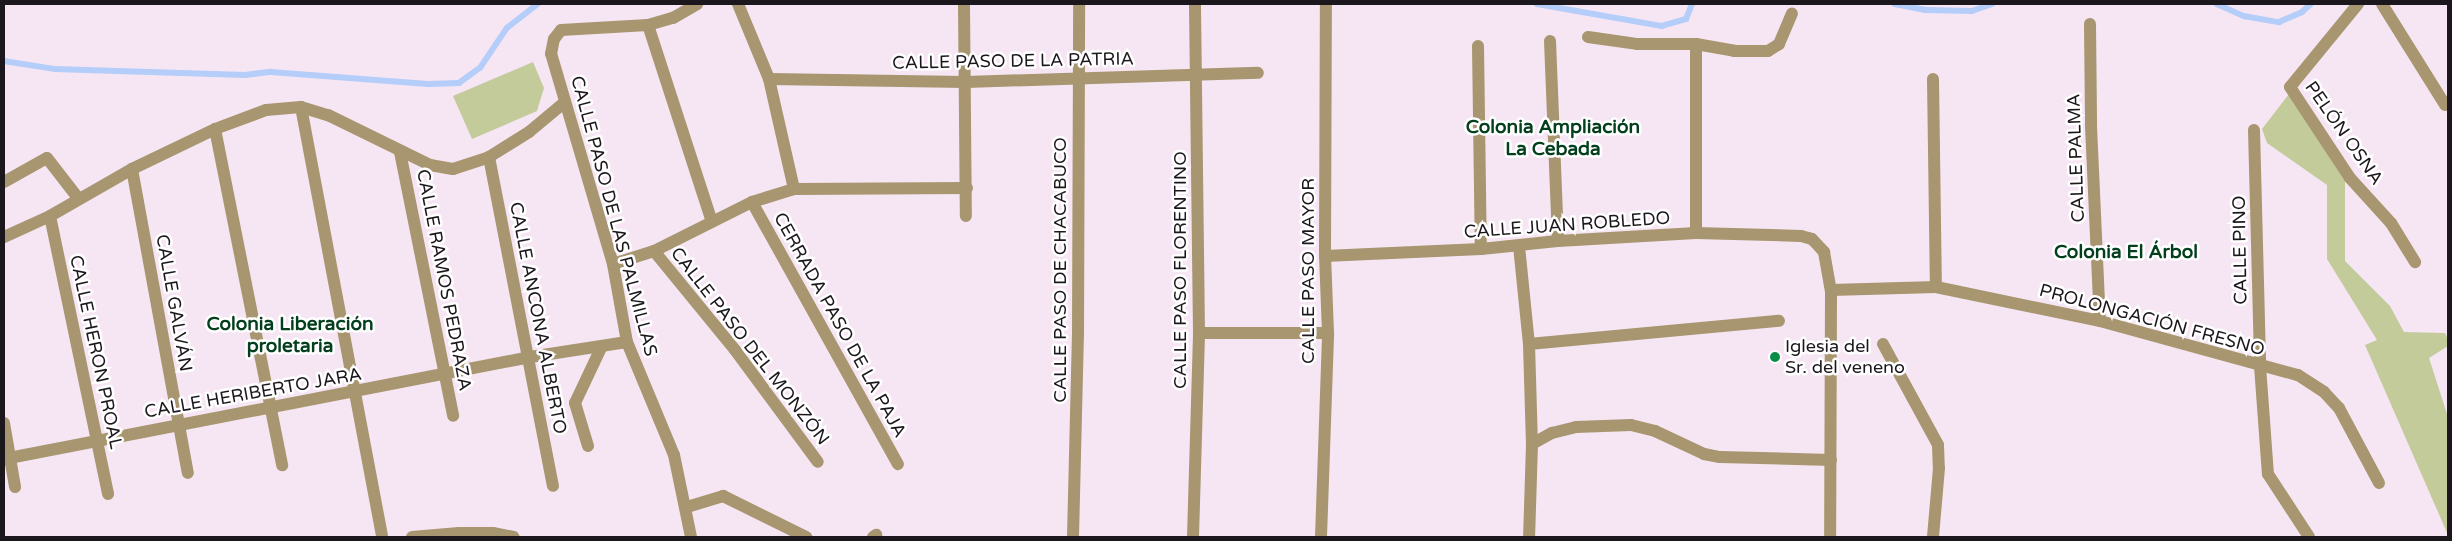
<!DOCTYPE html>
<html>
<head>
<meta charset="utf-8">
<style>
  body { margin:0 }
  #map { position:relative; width:2452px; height:541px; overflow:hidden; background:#f6e6f4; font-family:"Varela Round",sans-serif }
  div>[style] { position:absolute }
  .green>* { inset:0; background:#c3cb9b }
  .stream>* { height:5.5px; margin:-2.75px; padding:0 2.75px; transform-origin:2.75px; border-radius:2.75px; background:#b4cdf9 }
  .minor>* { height:12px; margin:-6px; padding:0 6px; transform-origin:6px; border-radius:6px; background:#a7966f }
  .dots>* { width:14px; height:14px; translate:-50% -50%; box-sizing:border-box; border:2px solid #fff; border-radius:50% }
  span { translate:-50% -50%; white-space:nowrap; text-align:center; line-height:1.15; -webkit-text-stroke:5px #fff; paint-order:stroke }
  .street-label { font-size:18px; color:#1c171c }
  .poi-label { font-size:18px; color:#1c171c }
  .left { translate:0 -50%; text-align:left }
  .neighbourhood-label { font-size:19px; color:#033e1d; font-weight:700 }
  .frame { position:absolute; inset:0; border:5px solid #1c171c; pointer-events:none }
</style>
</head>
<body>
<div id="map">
  <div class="green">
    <div style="clip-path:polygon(533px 62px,544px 88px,537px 111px,472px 139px,453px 96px)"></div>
    <div style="clip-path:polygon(2289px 94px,2345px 181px,2345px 261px,2390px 306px,2404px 332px,2445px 333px,2448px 340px,2448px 346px,2429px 358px,2448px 417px,2448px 535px,2365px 345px,2377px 340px,2327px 259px,2327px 185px,2267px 143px,2262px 129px)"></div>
  </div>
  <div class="stream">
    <div style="left:1537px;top:4px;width:127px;rotate:10deg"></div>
    <div style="left:1662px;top:26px;width:25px;rotate:-16deg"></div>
    <div style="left:1686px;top:19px;width:16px;rotate:-68deg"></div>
    <div style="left:1895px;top:4px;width:32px;rotate:11deg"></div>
    <div style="left:1926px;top:10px;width:46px;rotate:1.2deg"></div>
    <div style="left:1972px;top:11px;width:21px;rotate:-19deg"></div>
    <div style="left:2217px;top:4px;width:30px;rotate:24deg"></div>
    <div style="left:2244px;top:16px;width:36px;rotate:10deg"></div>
    <div style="left:2279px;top:22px;width:25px;rotate:-23deg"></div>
    <div style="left:2302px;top:12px;width:12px;rotate:-42deg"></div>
    <div style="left:4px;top:61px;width:52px;rotate:8.9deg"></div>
    <div style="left:55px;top:69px;width:190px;rotate:1.8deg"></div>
    <div style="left:245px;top:75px;width:26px;rotate:-7deg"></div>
    <div style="left:271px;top:72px;width:157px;rotate:4.4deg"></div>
    <div style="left:428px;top:84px;width:31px;rotate:-2deg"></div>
    <div style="left:459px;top:83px;width:26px;rotate:-36deg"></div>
    <div style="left:480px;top:68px;width:48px;rotate:-56deg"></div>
    <div style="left:507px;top:28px;width:39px;rotate:-38deg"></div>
  </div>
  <div class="minor">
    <div style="left:738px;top:4px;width:81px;rotate:67.5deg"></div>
    <div style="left:769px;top:79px;width:113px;rotate:77.2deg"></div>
    <div style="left:964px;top:4px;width:212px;rotate:89.5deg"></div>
    <div style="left:2358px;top:4px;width:107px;rotate:129.3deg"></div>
    <div style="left:2290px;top:87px;width:109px;rotate:56.6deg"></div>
    <div style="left:2350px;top:178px;width:61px;rotate:47.7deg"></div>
    <div style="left:2391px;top:223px;width:46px;rotate:58.4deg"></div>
    <div style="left:2382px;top:4px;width:119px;rotate:58deg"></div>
    <div style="left:2090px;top:24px;width:102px;rotate:89.4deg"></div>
    <div style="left:2091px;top:126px;width:195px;rotate:87.4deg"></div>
    <div style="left:648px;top:25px;width:207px;rotate:72deg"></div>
    <div style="left:1588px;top:37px;width:49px;rotate:8.1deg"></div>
    <div style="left:1637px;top:44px;width:59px"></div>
    <div style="left:1550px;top:41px;width:200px;rotate:87.7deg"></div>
    <div style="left:1478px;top:46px;width:203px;rotate:89.2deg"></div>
    <div style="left:769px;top:79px;width:197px;rotate:0.9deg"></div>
    <div style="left:966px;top:82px;width:292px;rotate:-1.8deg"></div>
    <div style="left:1933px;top:79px;width:208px;rotate:89.2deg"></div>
    <div style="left:301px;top:107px;width:438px;rotate:79.3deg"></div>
    <div style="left:215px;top:129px;width:343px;rotate:78.7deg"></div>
    <div style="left:2254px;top:130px;width:236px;rotate:88.5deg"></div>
    <div style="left:2260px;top:366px;width:108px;rotate:85.8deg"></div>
    <div style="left:2268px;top:474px;width:75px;rotate:56.9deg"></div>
    <div style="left:400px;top:152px;width:269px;rotate:78.6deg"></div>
    <div style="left:489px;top:157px;width:335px;rotate:79deg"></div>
    <div style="left:132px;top:169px;width:309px;rotate:79.6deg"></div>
    <div style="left:4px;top:182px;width:49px;rotate:-29.2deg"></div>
    <div style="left:47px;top:158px;width:51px;rotate:52.2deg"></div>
    <div style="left:752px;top:202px;width:300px;rotate:60.9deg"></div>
    <div style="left:50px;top:216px;width:284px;rotate:78.2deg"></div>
    <div style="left:1696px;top:233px;width:189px;rotate:-90deg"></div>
    <div style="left:1696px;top:44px;width:39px;rotate:10deg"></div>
    <div style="left:1734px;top:51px;width:34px"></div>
    <div style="left:1768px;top:51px;width:13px;rotate:-32deg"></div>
    <div style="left:1779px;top:44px;width:33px;rotate:-67deg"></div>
    <div style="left:4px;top:237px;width:51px;rotate:-24.5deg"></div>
    <div style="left:50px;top:216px;width:95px;rotate:-29.8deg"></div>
    <div style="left:132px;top:169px;width:92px;rotate:-25.7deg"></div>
    <div style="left:215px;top:129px;width:54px;rotate:-20.4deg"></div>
    <div style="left:266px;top:110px;width:35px;rotate:-5deg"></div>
    <div style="left:301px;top:107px;width:28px;rotate:17deg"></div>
    <div style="left:328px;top:115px;width:114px;rotate:26.1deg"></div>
    <div style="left:430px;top:165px;width:23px;rotate:10deg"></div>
    <div style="left:453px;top:169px;width:38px;rotate:-18deg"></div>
    <div style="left:489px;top:157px;width:47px;rotate:-32deg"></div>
    <div style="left:529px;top:132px;width:47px;rotate:-39.8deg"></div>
    <div style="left:1519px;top:246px;width:99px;rotate:84.2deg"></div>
    <div style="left:1529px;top:344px;width:100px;rotate:88.3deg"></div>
    <div style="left:1532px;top:444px;width:93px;rotate:91.8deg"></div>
    <div style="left:654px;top:251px;width:128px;rotate:50.7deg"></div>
    <div style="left:735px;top:350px;width:139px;rotate:53.5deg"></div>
    <div style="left:1325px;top:256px;width:156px;rotate:-2.6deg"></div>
    <div style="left:1481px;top:249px;width:77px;rotate:-5.9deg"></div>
    <div style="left:1558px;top:241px;width:138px;rotate:-3.3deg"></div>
    <div style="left:1696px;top:233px;width:105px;rotate:1.6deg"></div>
    <div style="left:1801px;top:236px;width:11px;rotate:15deg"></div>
    <div style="left:1812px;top:239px;width:18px;rotate:47deg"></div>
    <div style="left:1824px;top:252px;width:39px;rotate:80deg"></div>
    <div style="left:1831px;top:290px;width:247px;rotate:90.2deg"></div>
    <div style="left:613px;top:264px;width:43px;rotate:-17.6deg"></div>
    <div style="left:654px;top:251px;width:110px;rotate:-26.6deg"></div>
    <div style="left:752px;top:202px;width:44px;rotate:-17.2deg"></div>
    <div style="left:794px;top:189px;width:173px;rotate:-0.3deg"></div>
    <div style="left:1831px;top:290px;width:105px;rotate:-1.6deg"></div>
    <div style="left:1936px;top:287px;width:167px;rotate:11.7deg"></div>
    <div style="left:2100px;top:321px;width:205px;rotate:15.3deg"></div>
    <div style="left:2298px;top:375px;width:31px;rotate:33deg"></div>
    <div style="left:2324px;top:392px;width:22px;rotate:47deg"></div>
    <div style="left:2339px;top:408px;width:85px;rotate:61.9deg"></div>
    <div style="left:1199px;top:333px;width:129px"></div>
    <div style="left:1529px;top:344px;width:251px;rotate:-5.3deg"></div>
    <div style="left:1883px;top:344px;width:115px;rotate:61.4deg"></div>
    <div style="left:1938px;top:445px;width:23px;rotate:88deg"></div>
    <div style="left:1939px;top:468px;width:69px;rotate:95deg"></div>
    <div style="left:4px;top:423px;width:65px;rotate:80.2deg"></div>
    <div style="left:1532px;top:444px;width:23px;rotate:-29deg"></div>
    <div style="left:1552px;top:433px;width:25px;rotate:-14deg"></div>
    <div style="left:1576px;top:427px;width:55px;rotate:-2.1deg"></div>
    <div style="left:1631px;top:425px;width:25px;rotate:14deg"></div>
    <div style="left:1655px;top:431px;width:54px;rotate:25.1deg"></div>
    <div style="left:1704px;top:454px;width:16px;rotate:11deg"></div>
    <div style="left:1720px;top:457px;width:111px;rotate:1.5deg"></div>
    <div style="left:588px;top:446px;width:45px;rotate:-106.8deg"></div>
    <div style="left:575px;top:403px;width:63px;rotate:-64.7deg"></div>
    <div style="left:4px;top:459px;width:536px;rotate:-10.97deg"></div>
    <div style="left:530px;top:357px;width:98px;rotate:-8.8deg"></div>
    <div style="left:687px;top:507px;width:38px;rotate:-17deg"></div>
    <div style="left:723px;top:496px;width:93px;rotate:26.3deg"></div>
    <div style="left:412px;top:537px;width:47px;rotate:-4.9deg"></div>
    <div style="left:459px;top:533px;width:34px"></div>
    <div style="left:493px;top:533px;width:21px;rotate:11deg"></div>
    <div style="left:691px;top:537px;width:84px;rotate:-101.7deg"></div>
    <div style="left:674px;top:455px;width:122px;rotate:-112.6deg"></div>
    <div style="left:627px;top:342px;width:79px;rotate:-100.2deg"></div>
    <div style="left:613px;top:264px;width:219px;rotate:-106.4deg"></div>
    <div style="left:551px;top:54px;width:15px;rotate:-79deg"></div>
    <div style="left:554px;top:39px;width:11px;rotate:-52deg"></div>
    <div style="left:561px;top:30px;width:87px;rotate:-3.3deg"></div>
    <div style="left:648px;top:25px;width:26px;rotate:-16deg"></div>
    <div style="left:673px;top:18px;width:28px;rotate:-30deg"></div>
    <div style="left:873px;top:537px;width:4px;rotate:-34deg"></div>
    <div style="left:1073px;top:537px;width:202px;rotate:-88.6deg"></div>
    <div style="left:1078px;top:335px;width:331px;rotate:-89.8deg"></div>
    <div style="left:1193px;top:537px;width:204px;rotate:-88.3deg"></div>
    <div style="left:1199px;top:333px;width:329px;rotate:-90.7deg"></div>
    <div style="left:1321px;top:537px;width:204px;rotate:-88deg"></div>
    <div style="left:1328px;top:333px;width:77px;rotate:-92.2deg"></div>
    <div style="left:1325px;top:256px;width:252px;rotate:-89.8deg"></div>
  </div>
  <div class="dots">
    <div style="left:1775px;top:357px;background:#0b8d4a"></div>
  </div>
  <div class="street-label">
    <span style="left:1013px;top:61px;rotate:-1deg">CALLE PASO DE LA PATRIA</span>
    <span style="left:2344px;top:133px;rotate:55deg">PELÓN OSNA</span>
    <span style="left:2076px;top:158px;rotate:-92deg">CALLE PALMA</span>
    <span style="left:614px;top:216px;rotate:75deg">CALLE PASO DE LAS PALMILLAS</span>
    <span style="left:1567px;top:225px;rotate:-4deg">CALLE JUAN ROBLEDO</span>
    <span style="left:2240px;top:250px;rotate:-91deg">CALLE PINO</span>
    <span style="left:1060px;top:270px;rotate:-90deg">CALLE PASO DE CHACABUCO</span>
    <span style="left:1180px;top:270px;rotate:-90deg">CALLE PASO FLORENTINO</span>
    <span style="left:1308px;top:271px;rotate:-90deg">CALLE PASO MAYOR</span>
    <span style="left:444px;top:280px;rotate:79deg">CALLE RAMOS PEDRAZA</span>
    <span style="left:174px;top:303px;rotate:80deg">CALLE GALVÁN</span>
    <span style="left:538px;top:318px;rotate:79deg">CALLE ANCONA ALBERTO</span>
    <span style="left:2152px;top:320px;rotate:15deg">PROLONGACIÓN FRESNO</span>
    <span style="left:840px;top:325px;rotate:61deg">CERRADA PASO DE LA PAJA</span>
    <span style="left:750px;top:346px;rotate:52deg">CALLE PASO DEL MONZÓN</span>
    <span style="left:96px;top:352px;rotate:78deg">CALLE HERON PROAL</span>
    <span style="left:253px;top:393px;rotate:-10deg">CALLE HERIBERTO JARA</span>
  </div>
  <div class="poi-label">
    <span class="left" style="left:1785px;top:357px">Iglesia del<br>Sr. del veneno</span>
  </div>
  <div class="neighbourhood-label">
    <span style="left:1553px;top:139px">Colonia Ampliación<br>La Cebada</span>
    <span style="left:2126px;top:253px">Colonia El Árbol</span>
    <span style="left:290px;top:336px">Colonia Liberación<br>proletaria</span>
  </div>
  <div class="frame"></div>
</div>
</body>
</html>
